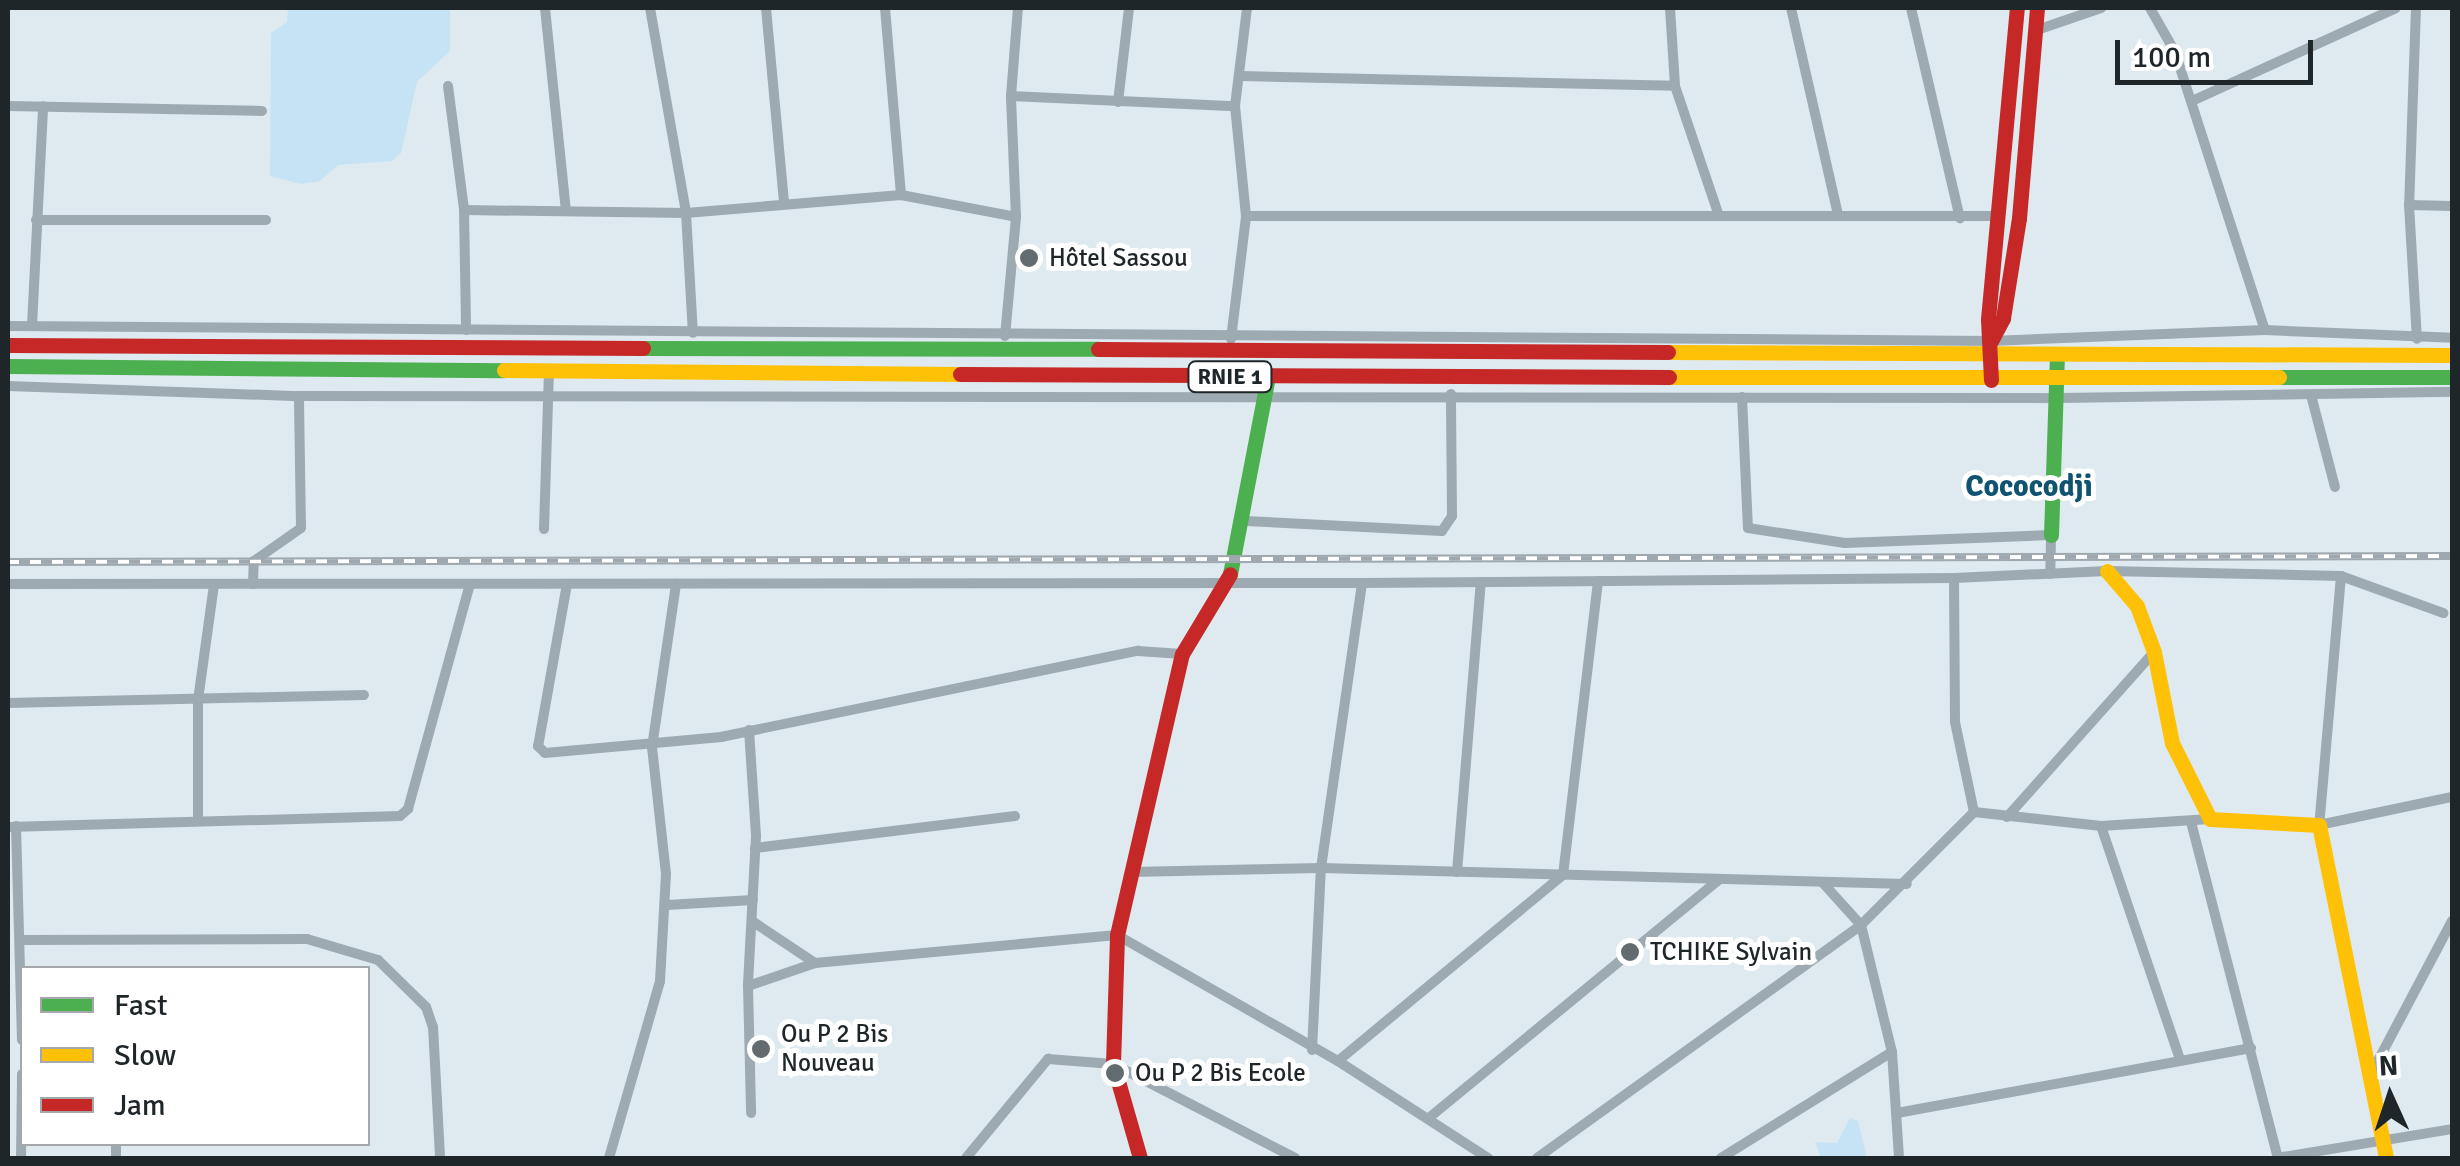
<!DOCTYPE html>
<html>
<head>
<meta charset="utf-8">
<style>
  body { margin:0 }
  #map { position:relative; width:2460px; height:1166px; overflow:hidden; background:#dfeaf0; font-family:Signika,sans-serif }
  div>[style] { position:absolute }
  .green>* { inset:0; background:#c5e3f4 }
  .street>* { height:10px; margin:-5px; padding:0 5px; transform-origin:5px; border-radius:5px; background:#9eaab2 }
  .fast>* { height:15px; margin:-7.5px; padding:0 7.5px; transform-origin:7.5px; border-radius:7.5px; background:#4caf50 }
  .slow>* { height:15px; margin:-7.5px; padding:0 7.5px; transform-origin:7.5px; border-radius:7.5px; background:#ffc107 }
  .jam>* { height:15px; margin:-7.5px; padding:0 7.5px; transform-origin:7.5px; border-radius:7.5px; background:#c62828 }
  .rail>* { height:8px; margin-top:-4px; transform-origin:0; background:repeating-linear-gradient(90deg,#fff 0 11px,#9ea8ae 0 22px); box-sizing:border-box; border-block:2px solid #9ea8ae }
  .dots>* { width:28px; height:28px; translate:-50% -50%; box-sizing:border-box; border:5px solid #fff; border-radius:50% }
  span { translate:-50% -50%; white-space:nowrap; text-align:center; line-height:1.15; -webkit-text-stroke:10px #fff; paint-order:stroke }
  .shield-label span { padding:2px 8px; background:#fff; border:2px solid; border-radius:8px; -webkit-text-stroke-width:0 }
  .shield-label { font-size:22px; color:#1e262a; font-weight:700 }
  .poi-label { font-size:25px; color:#1e262a }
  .left { translate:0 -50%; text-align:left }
  .quarter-label { font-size:30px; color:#0f5370; font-weight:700 }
  .frame { position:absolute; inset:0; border:10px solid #1e262a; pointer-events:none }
  .legend { position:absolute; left:20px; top:966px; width:350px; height:180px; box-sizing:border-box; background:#fff; border:2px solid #a5a8aa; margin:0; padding:12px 18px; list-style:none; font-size:30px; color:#1e262a }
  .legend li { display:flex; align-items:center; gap:20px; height:50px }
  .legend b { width:50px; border:2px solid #a5a8aa }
  .north { position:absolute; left:2340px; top:1046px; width:100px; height:100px; -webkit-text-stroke:8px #fff; paint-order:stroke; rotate:357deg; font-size:28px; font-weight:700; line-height:40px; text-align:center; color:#1e262a }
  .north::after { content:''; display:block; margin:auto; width:35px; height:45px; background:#1e262a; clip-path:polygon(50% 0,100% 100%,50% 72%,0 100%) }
  .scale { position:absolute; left:2115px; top:40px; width:198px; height:45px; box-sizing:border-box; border:5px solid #1e262a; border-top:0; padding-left:12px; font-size:30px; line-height:35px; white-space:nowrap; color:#1e262a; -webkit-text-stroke:8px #fff; paint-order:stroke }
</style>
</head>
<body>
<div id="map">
  <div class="green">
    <div style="clip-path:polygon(288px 8px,450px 8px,450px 51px,417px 82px,401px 153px,392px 161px,338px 165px,320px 181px,301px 184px,270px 176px,271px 33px,287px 22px)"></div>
    <div style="clip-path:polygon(1850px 1118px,1858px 1121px,1867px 1158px,1821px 1158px,1815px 1142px,1837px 1143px)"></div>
  </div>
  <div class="street">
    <div style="left:545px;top:8px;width:204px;rotate:84.1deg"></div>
    <div style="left:650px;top:8px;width:208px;rotate:80deg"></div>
    <div style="left:686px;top:213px;width:120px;rotate:86.7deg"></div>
    <div style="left:766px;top:8px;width:196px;rotate:84.7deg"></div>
    <div style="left:885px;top:8px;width:188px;rotate:85.1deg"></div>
    <div style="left:1670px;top:8px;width:78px;rotate:86.3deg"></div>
    <div style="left:1675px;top:86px;width:137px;rotate:71.3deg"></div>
    <div style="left:1791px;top:8px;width:212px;rotate:77.2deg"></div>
    <div style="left:1911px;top:8px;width:216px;rotate:76.9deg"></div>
    <div style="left:2150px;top:8px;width:51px;rotate:60.4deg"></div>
    <div style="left:2175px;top:52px;width:292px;rotate:72.1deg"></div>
    <div style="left:2416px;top:8px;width:197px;rotate:92deg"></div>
    <div style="left:2409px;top:205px;width:134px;rotate:86.6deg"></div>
    <div style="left:2034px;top:31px;width:71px;rotate:-18.9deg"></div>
    <div style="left:1240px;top:76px;width:435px;rotate:1.3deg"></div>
    <div style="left:448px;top:86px;width:125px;rotate:82.6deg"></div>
    <div style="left:464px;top:210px;width:120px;rotate:89deg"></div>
    <div style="left:1011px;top:96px;width:224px;rotate:2.6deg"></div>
    <div style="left:2192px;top:101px;width:224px;rotate:-24.5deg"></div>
    <div style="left:1118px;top:102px;width:95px;rotate:-83.3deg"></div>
    <div style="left:8px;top:106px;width:254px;rotate:1.1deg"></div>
    <div style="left:2409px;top:205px;width:43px;rotate:1.3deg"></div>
    <div style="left:464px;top:210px;width:222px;rotate:0.8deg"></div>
    <div style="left:686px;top:213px;width:216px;rotate:-4.8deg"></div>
    <div style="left:901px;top:195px;width:117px;rotate:10.8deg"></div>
    <div style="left:1246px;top:216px;width:750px"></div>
    <div style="left:36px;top:220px;width:230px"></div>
    <div style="left:8px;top:326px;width:1983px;rotate:0.43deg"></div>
    <div style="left:1991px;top:341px;width:274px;rotate:-2.3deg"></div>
    <div style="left:2265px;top:330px;width:187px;rotate:2.4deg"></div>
    <div style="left:32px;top:326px;width:220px;rotate:-87.1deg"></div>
    <div style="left:1005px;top:336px;width:120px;rotate:-84.7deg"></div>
    <div style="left:1016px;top:217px;width:121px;rotate:-92.4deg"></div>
    <div style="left:1011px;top:96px;width:88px;rotate:-85.5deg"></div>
    <div style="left:1231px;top:339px;width:124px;rotate:-83deg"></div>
    <div style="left:1246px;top:216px;width:111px;rotate:-95.7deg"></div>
    <div style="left:1235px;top:106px;width:99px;rotate:-83deg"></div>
    <div style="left:8px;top:386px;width:291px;rotate:2deg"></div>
    <div style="left:299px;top:396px;width:1761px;rotate:0.07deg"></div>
    <div style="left:2060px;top:398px;width:392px;rotate:-0.9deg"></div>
    <div style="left:2311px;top:395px;width:95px;rotate:75.4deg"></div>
    <div style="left:1742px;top:397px;width:131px;rotate:87.4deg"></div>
    <div style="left:1748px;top:528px;width:98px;rotate:8.8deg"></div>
    <div style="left:1845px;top:543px;width:206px;rotate:-2.2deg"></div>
    <div style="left:2051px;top:535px;width:39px;rotate:91deg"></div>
    <div style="left:1245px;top:521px;width:197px;rotate:2.9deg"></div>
    <div style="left:1442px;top:531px;width:18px;rotate:-56deg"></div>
    <div style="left:1452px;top:516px;width:122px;rotate:-90.5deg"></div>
    <div style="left:544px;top:529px;width:156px;rotate:-88.2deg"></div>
    <div style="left:2341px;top:576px;width:250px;rotate:95deg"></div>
    <div style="left:2319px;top:825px;width:136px;rotate:-11.9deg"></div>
    <div style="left:1954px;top:578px;width:144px;rotate:89.6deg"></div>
    <div style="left:1955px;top:722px;width:92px;rotate:78.1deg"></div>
    <div style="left:8px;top:584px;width:1354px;rotate:-0.04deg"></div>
    <div style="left:1362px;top:583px;width:592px;rotate:-0.48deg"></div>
    <div style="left:1954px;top:578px;width:153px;rotate:-2.6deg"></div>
    <div style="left:2107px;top:571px;width:234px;rotate:1.2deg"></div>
    <div style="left:2341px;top:576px;width:109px;rotate:19.9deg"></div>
    <div style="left:253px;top:584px;width:23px;rotate:-88deg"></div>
    <div style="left:254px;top:561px;width:57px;rotate:-35.1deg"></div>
    <div style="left:301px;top:528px;width:132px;rotate:-90.9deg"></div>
    <div style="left:567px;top:584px;width:165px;rotate:100.1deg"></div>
    <div style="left:538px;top:746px;width:10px;rotate:45deg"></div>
    <div style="left:545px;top:753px;width:177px;rotate:-5.2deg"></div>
    <div style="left:721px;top:737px;width:426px;rotate:-11.7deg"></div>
    <div style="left:1138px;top:651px;width:44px;rotate:3.9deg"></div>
    <div style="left:8px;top:703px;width:356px;rotate:-1.3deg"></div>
    <div style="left:749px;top:730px;width:106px;rotate:86.2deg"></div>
    <div style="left:756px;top:836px;width:150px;rotate:93.1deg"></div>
    <div style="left:748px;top:986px;width:127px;rotate:88.6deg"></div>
    <div style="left:2007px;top:817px;width:221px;rotate:-48.3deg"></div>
    <div style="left:198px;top:819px;width:119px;rotate:-90deg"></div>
    <div style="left:198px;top:700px;width:117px;rotate:-82.1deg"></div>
    <div style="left:2191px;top:822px;width:347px;rotate:75.5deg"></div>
    <div style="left:16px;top:826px;width:214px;rotate:88.4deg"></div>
    <div style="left:2101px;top:826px;width:243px;rotate:71.3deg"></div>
    <div style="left:8px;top:827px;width:392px;rotate:-1.6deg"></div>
    <div style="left:400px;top:816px;width:11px;rotate:-41deg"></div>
    <div style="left:408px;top:809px;width:233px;rotate:-74.6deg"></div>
    <div style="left:755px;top:848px;width:262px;rotate:-7deg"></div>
    <div style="left:1131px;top:872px;width:190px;rotate:-1.2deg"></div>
    <div style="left:1321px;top:868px;width:586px;rotate:1.56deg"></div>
    <div style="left:1457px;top:872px;width:291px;rotate:-85.3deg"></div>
    <div style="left:1823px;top:883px;width:57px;rotate:47.9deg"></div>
    <div style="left:1861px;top:925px;width:131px;rotate:76.3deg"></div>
    <div style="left:1892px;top:1052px;width:106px;rotate:86.2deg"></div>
    <div style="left:667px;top:905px;width:86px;rotate:-3.3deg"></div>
    <div style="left:752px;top:921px;width:76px;rotate:33.7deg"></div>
    <div style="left:21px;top:940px;width:286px;rotate:-0.2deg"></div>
    <div style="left:307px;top:939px;width:74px;rotate:16.5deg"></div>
    <div style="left:378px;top:960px;width:67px;rotate:44.4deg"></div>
    <div style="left:426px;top:1007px;width:21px;rotate:71deg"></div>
    <div style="left:433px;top:1027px;width:131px;rotate:86.9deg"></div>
    <div style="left:748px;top:986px;width:71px;rotate:-18.9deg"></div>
    <div style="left:815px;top:963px;width:303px;rotate:-5.3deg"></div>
    <div style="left:1117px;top:935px;width:254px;rotate:29.7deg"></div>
    <div style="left:1338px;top:1061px;width:179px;rotate:32.9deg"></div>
    <div style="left:1312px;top:1050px;width:182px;rotate:-87.2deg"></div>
    <div style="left:1321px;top:868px;width:288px;rotate:-81.8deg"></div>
    <div style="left:1338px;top:1061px;width:292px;rotate:-39.6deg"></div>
    <div style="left:1563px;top:875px;width:296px;rotate:-83.2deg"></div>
    <div style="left:2372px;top:1072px;width:171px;rotate:-62.1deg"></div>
    <div style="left:1897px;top:1113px;width:360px;rotate:-10.4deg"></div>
    <div style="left:1430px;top:1117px;width:374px;rotate:-39.4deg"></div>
    <div style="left:21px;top:1158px;width:84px;rotate:-89.3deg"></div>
    <div style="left:116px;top:1158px;width:14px;rotate:-90deg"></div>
    <div style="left:609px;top:1158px;width:184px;rotate:-73.9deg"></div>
    <div style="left:660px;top:981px;width:107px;rotate:-86.8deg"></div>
    <div style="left:666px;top:874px;width:128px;rotate:-96.3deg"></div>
    <div style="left:652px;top:747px;width:165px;rotate:-81.6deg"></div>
    <div style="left:966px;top:1158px;width:129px;rotate:-50.4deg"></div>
    <div style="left:1048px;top:1059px;width:65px;rotate:4.4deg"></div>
    <div style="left:1113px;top:1064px;width:205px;rotate:27.3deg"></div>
    <div style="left:1537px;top:1158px;width:399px;rotate:-35.7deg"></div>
    <div style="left:1861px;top:925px;width:160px;rotate:-45deg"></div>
    <div style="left:1974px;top:812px;width:128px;rotate:6.3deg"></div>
    <div style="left:2101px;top:826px;width:109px;rotate:-3.7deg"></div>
    <div style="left:1721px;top:1158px;width:201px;rotate:-31.8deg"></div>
    <div style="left:2277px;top:1158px;width:177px;rotate:-9.4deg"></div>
  </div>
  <div class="fast">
    <div style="left:643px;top:348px;width:455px;rotate:0.1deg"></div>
    <div style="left:8px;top:366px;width:496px;rotate:0.5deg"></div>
    <div style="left:2279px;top:377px;width:173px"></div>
    <div style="left:2051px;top:535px;width:179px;rotate:-88.1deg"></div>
    <div style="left:1230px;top:574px;width:201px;rotate:-79.1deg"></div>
  </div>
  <div class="slow">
    <div style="left:1668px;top:352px;width:784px;rotate:0.22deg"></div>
    <div style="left:504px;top:370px;width:456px;rotate:0.5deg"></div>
    <div style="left:1669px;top:377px;width:610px"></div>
    <div style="left:2107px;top:571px;width:46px;rotate:49.4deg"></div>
    <div style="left:2137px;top:606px;width:49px;rotate:69.7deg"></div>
    <div style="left:2154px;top:652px;width:93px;rotate:78.8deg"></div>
    <div style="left:2172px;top:743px;width:85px;rotate:63.4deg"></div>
    <div style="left:2210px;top:819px;width:109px;rotate:3.2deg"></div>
    <div style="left:2319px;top:825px;width:340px;rotate:78.6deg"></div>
  </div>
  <div class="jam">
    <div style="left:1991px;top:341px;width:26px;rotate:-62deg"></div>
    <div style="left:2003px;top:318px;width:101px;rotate:-80.9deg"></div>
    <div style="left:2019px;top:218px;width:211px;rotate:-85.1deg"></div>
    <div style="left:8px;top:345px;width:635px;rotate:0.27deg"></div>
    <div style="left:1098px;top:349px;width:570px;rotate:0.3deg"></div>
    <div style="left:960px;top:374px;width:709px;rotate:0.24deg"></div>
    <div style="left:1991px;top:380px;width:61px;rotate:-92.8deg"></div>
    <div style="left:1988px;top:319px;width:312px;rotate:-84.7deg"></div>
    <div style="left:1140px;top:1158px;width:98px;rotate:-106deg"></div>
    <div style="left:1113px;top:1064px;width:129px;rotate:-88.2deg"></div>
    <div style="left:1117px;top:935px;width:288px;rotate:-77deg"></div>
    <div style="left:1182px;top:654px;width:93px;rotate:-59deg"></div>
  </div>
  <div class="rail">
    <div style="left:8px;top:562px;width:2444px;rotate:-0.14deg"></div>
  </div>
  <div class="dots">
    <div style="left:1029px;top:258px;background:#626b6f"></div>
    <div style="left:1630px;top:952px;background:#626b6f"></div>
    <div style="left:761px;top:1049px;background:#626b6f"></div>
    <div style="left:1115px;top:1073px;background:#626b6f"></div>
  </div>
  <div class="shield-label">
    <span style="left:1230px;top:377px">RNIE 1</span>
  </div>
  <div class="poi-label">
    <span class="left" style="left:1049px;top:258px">Hôtel Sassou</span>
    <span class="left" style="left:1650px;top:952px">TCHIKE Sylvain</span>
    <span class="left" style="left:781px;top:1049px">Ou P 2 Bis<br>Nouveau</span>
    <span class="left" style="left:1135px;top:1073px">Ou P 2 Bis Ecole</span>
  </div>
  <div class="quarter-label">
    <span style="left:2029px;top:487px">Cococodji</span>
  </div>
  <div class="frame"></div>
  <ul class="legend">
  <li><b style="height:12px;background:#4caf50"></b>Fast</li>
  <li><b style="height:12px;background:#ffc107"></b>Slow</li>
  <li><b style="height:12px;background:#c62828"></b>Jam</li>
  </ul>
  <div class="north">N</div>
  <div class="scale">100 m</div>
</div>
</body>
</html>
